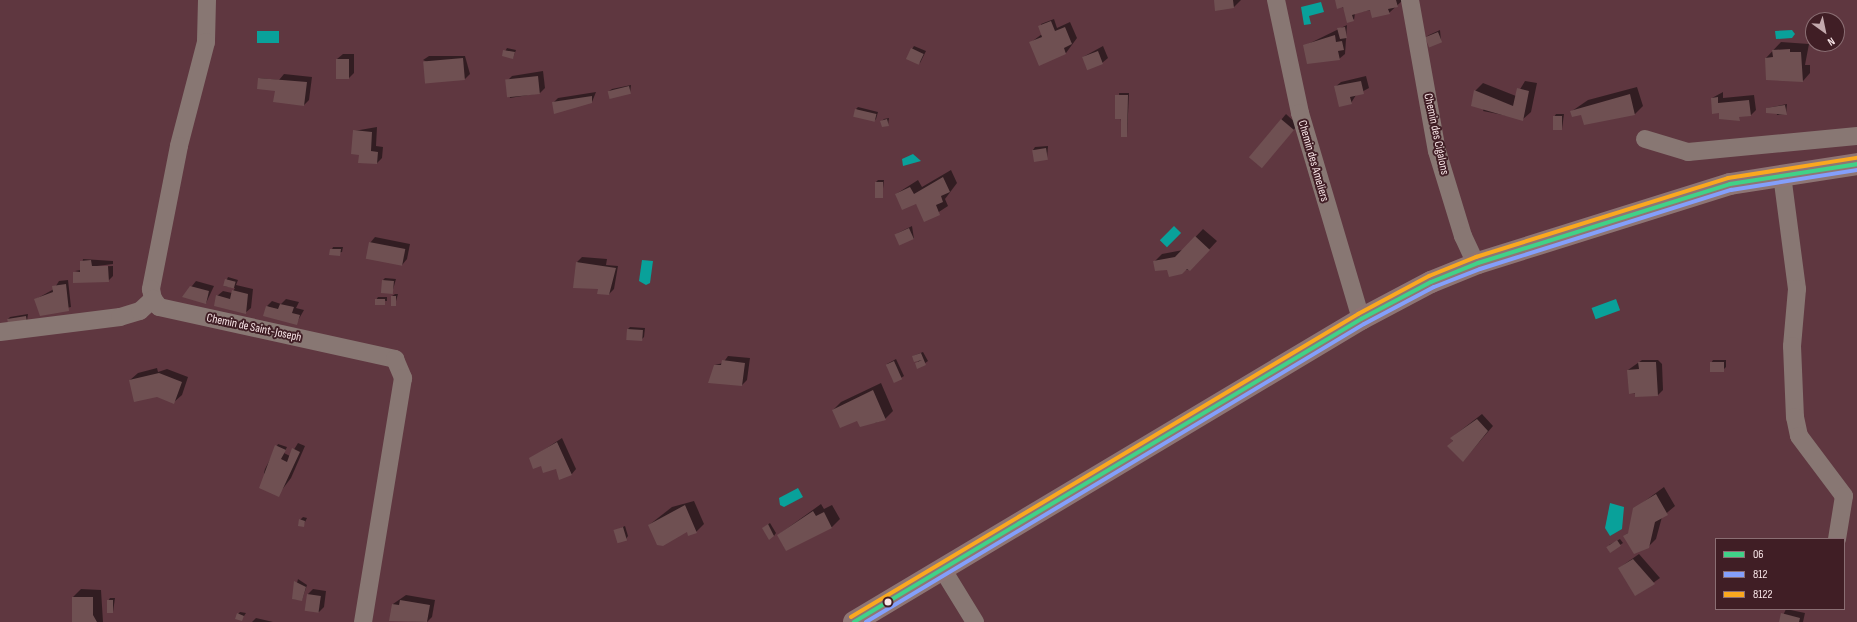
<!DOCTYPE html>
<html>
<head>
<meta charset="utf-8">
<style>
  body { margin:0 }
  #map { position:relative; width:1857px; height:622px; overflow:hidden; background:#5f3740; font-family:"Sofia Sans Condensed",sans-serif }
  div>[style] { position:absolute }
  .water>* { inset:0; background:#09a19a; transform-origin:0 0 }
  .shadow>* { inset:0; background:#0007 }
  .building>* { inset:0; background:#6f5052; transform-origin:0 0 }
  .minor>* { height:18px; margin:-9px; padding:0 9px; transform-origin:9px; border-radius:9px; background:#887773 }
  .major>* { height:22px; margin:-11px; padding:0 11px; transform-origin:11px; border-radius:11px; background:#8e7574 }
  .bus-1>* { height:4px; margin:-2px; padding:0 2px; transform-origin:2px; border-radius:2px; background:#40d288 }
  .bus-2>* { height:4px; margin:-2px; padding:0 2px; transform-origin:2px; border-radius:2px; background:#849ffb }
  .bus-3>* { height:4px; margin:-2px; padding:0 2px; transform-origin:2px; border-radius:2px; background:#faa81f }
  .dots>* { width:11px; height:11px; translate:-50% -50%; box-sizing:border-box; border:2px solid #401e25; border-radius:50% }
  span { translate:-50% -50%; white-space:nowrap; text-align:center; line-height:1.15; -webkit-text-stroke:4px #401e25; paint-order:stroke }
  .street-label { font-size:12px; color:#f9e6e8 }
  .legend { position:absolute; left:1715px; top:538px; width:130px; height:72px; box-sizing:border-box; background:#401e25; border:1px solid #8a6e73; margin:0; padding:5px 7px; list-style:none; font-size:12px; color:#f9e6e8 }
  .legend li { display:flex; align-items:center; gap:8px; height:20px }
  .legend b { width:20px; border:1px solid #8a6e73 }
  .north { position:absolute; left:1805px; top:12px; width:40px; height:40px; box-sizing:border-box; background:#401e25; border:1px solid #8a6e73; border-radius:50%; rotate:147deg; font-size:11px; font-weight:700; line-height:16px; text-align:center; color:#f9e6e8 }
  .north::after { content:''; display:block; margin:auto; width:14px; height:18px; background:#c3a9ad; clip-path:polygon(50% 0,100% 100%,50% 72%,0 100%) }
</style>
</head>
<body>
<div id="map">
  <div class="water">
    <div style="clip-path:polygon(1321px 2px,1324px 12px,1309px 16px,1311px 24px,1304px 25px,1301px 7px)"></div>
    <div style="clip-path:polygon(1792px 30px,1795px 34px,1792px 38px,1776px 39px,1775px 31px)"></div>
    <div style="left:257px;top:31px;width:22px;height:12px"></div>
    <div style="clip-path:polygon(913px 154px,921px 161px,903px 166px,902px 159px)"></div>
    <div style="left:1174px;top:226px;width:10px;height:20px;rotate:45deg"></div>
    <div style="clip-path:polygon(642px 260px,653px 261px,650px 283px,646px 285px,639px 281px)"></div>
    <div style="left:1616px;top:299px;width:12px;height:26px;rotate:70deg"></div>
    <div style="clip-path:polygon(798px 488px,803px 497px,784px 507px,780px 505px,779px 498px)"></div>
    <div style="clip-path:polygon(1610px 503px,1624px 507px,1622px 529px,1610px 536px,1605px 528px)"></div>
  </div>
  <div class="shadow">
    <div style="clip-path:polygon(1215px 0,1241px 0,1234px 7px)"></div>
    <div style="clip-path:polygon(1336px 0,1403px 0,1389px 13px,1371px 10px,1355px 13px,1354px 20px)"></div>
    <div style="clip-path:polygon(1054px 19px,1057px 28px,1070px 22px,1077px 38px,1066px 53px,1030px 43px,1042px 34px,1041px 24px)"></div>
    <div style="clip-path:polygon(1347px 25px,1345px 54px,1339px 59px,1304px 46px)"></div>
    <div style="clip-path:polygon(1440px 30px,1441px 41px,1426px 37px,1429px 35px)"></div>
    <div style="clip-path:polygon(1781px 42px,1809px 44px,1805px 65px,1810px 65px,1810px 73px,1803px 81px,1766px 58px)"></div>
    <div style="clip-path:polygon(914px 46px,926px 51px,920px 63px,912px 49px)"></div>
    <div style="clip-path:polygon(1103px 46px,1108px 58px,1102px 63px,1083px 57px)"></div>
    <div style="clip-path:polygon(507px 48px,516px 50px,513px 58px,503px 55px)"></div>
    <div style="clip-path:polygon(343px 54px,354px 54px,354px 73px,349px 78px,337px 59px)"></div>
    <div style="clip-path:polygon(429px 56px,465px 56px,470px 74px,465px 79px,423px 60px)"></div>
    <div style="clip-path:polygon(543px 71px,545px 88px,540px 93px,510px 98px,507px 81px,512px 76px)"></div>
    <div style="clip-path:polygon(284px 74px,312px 77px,309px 100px,304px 105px,259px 78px,279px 80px)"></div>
    <div style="clip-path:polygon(1366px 76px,1369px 88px,1356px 95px,1351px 103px,1335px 87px,1341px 82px)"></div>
    <div style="clip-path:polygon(1525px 81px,1537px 83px,1531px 112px,1523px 119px,1483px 111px,1485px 106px,1475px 91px,1483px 83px,1516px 96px)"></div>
    <div style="clip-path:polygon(631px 85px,630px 93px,609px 91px,612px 89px)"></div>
    <div style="clip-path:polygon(1637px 87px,1643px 106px,1635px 114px,1585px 124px,1581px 111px,1572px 111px,1588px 100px)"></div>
    <div style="clip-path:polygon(596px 92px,592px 102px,553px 103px,558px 98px)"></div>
    <div style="clip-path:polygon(1723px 92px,1723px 98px,1754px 95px,1756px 110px,1751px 115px,1720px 112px,1712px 98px)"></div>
    <div style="clip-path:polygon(1119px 93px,1129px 93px,1127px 136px,1122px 136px)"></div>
    <div style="clip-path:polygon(1787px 104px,1786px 114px,1777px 115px,1776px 110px,1767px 108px)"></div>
    <div style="clip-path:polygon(858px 107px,878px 112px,876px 119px,874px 121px,856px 109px)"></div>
    <div style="clip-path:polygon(1286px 114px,1298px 125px,1270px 156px,1281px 120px)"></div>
    <div style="clip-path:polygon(1556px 114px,1564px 114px,1562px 129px,1554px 117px)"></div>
    <div style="clip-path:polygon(889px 118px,888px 125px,882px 121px,884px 119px)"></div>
    <div style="clip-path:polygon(377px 127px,376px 146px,383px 147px,382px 158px,377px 163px,360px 154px,354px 131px)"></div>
    <div style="clip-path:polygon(1048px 146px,1047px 159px,1033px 150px,1035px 147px)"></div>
    <div style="clip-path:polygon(951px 170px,957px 183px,945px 199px,948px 206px,925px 221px,916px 203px,896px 194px,918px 180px,922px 187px)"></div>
    <div style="clip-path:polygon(878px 180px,884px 180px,882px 197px,876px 182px)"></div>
    <div style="clip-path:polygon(912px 226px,914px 239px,896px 235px,898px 233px)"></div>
    <div style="clip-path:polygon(1203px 229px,1217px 241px,1190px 270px,1168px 269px,1154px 262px,1162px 254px,1183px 250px)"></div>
    <div style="clip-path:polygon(375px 237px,410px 244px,407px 259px,402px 265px,370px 243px)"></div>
    <div style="clip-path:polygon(333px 247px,343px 247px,342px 252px,330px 254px)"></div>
    <div style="clip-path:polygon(582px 257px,607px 259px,606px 265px,618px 266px,614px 289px,609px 294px,577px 262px)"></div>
    <div style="clip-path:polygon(83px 259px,113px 261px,113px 264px,89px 267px,113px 266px,113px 276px,108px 281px,74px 282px,75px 272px,85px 273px,75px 271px,81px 270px)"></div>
    <div style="clip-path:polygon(228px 277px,238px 280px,236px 285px,253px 289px,251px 308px,245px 313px,217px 296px,223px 291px,232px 293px,235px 288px,224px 286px)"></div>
    <div style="clip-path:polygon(385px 278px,396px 279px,392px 293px,383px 280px)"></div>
    <div style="clip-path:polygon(68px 280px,71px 307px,40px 314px,36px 299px,54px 289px,59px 281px)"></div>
    <div style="clip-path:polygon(196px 281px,214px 286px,206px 303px,184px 296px)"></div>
    <div style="clip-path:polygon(395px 294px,398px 294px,395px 305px,392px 296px)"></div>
    <div style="clip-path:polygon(378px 297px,387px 297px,387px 301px,376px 300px)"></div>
    <div style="clip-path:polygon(286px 299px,299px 302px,296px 308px,304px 310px,296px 324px,267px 306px,272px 301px,281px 304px)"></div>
    <div style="clip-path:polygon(28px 314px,27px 321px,8px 319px,10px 317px)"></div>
    <div style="clip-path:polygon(630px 327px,645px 328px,644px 337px,642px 339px,628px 329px)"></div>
    <div style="clip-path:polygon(923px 352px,928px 361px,918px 368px,916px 364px,920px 359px,913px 356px)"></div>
    <div style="clip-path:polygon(728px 356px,750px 358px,747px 380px,742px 385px,709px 382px,715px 365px,723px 363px)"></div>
    <div style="clip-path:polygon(896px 359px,904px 376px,901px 378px,887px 364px)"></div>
    <div style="clip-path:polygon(1642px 360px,1658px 360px,1662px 364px,1663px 390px,1658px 395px,1630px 393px,1628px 370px)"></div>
    <div style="clip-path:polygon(1713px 360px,1726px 360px,1726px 367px,1723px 370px,1711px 363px)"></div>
    <div style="clip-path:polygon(157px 368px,158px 372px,167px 369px,188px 377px,182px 395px,174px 402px,130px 380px,138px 373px)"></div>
    <div style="clip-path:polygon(881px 383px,893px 411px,885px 419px,875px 423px,873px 419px,859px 421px,833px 410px,841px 402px)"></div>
    <div style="clip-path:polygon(1482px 414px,1493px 426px,1463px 461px,1451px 438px)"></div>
    <div style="clip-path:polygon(562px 438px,576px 469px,571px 475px,530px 459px)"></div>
    <div style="clip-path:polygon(298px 443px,305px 446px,291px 478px,278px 495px,264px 473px,265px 469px,278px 444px,287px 447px,284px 453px,290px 456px)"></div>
    <div style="clip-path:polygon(1664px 487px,1675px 506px,1662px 517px,1656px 539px,1648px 547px,1624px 536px,1629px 532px,1634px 509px)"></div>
    <div style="clip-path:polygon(694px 501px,704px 524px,696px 532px,649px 525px,672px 507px)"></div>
    <div style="clip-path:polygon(821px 504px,824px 509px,832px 505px,840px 519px,832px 527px,786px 550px,778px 535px)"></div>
    <div style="clip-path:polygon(303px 517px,307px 518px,303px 526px,300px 520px)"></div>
    <div style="clip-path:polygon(770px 523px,776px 533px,774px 536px,763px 528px)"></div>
    <div style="clip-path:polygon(625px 526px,628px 536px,626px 539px,614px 531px)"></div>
    <div style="clip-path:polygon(1620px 539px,1623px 543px,1609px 552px,1609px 545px)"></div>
    <div style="clip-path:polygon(1639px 554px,1660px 578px,1636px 595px,1619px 568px)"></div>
    <div style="clip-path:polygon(298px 579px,307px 585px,302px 600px,293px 599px)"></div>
    <div style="clip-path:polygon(81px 589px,101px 590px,103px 622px,73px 622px,73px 597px)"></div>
    <div style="clip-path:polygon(313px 589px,326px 591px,324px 607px,319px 612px,307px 610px,308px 594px)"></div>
    <div style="clip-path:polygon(406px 595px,435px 600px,432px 617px,427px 622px,390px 620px,393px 604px)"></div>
    <div style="clip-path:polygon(110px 598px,115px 598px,113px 612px,108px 601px)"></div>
    <div style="clip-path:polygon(1786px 609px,1805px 613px,1803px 622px,1780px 622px)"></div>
    <div style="clip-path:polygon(240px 612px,246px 613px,242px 619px,238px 614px)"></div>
    <div style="clip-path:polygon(256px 618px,273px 622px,252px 622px)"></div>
  </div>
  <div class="building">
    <div style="clip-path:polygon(1214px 0,1233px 0,1234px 8px,1215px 11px)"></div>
    <div style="clip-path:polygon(1335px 0,1396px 0,1398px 7px,1388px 9px,1390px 14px,1372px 18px,1370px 10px,1352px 15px,1354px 21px,1347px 23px,1343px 7px,1337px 9px)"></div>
    <div style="clip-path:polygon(1051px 21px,1055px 31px,1065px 27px,1072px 44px,1064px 48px,1066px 54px,1039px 66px,1029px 42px,1042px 37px,1038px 26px)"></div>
    <div style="clip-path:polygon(1345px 27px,1347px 38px,1340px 39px,1337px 28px)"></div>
    <div style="left:1438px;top:32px;width:11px;height:14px;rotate:68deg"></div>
    <div style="clip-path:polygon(1335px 35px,1336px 42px,1342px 41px,1344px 50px,1338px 51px,1340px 60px,1307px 64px,1303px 45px)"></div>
    <div style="left:911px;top:48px;width:14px;height:12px;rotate:25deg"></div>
    <div style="clip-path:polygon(1790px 49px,1790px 52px,1801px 52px,1803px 82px,1766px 80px,1765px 58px,1773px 57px,1772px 50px)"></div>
    <div style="clip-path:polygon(503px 50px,515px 52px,513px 59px,502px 56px)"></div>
    <div style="left:1098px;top:51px;width:14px;height:17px;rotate:69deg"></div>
    <div style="left:463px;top:58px;width:22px;height:40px;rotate:85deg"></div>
    <div style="left:336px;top:59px;width:13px;height:20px"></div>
    <div style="left:538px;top:76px;width:18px;height:33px;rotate:84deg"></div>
    <div style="clip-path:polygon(258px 78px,307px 82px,304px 106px,273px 102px,275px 91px,257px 89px)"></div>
    <div style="clip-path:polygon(1361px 81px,1364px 94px,1350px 97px,1352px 104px,1339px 107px,1334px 86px)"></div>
    <div style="left:629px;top:86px;width:8px;height:22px;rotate:76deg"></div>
    <div style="clip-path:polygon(1517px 88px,1529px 91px,1523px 121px,1471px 106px,1474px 90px,1513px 106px)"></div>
    <div style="clip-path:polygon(1630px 94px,1635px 115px,1584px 125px,1581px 115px,1572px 117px,1570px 111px)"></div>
    <div style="clip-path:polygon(1115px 95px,1128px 95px,1127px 137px,1121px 137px,1121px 119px,1115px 119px)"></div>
    <div style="clip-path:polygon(592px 96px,592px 103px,554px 114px,552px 102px)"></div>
    <div style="clip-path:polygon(1718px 97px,1718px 103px,1749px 100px,1751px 116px,1739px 117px,1740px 121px,1719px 119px,1719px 113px,1712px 114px,1711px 98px)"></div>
    <div style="clip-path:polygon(1785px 105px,1787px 115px,1766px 113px,1766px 108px)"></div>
    <div style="left:855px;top:109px;width:22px;height:8px;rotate:13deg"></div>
    <div style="left:1553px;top:116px;width:9px;height:14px"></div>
    <div style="clip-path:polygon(887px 119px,889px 126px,882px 127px,880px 121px)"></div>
    <div style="left:1281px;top:119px;width:17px;height:50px;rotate:40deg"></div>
    <div style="clip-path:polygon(353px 130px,372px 132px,371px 151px,378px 152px,377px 164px,358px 163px,359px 155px,351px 154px)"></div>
    <div style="left:1046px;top:148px;width:12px;height:14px;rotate:81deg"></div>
    <div style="clip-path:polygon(943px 177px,950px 192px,941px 196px,943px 202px,936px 205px,940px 215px,924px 222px,916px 204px,902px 210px,895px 194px,910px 187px,914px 194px)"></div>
    <div style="left:875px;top:182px;width:8px;height:16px"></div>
    <div style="left:909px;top:228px;width:12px;height:16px;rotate:66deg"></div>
    <div style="clip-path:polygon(1195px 236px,1210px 250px,1190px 271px,1187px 269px,1182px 274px,1169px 277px,1167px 270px,1155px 271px,1153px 261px,1175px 257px)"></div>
    <div style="left:369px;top:242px;width:37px;height:17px;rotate:11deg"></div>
    <div style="clip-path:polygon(330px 249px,341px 249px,340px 256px,329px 255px)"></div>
    <div style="clip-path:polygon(91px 260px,92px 266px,108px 266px,109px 282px,73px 283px,73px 272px,80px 272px,80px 261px)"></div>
    <div style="clip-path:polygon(576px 262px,616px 268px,609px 295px,597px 294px,598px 289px,573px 288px)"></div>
    <div style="left:225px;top:279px;width:11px;height:7px;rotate:15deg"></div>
    <div style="left:382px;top:280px;width:12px;height:13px;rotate:5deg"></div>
    <div style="clip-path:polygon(66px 284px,69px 311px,40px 316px,34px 299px,53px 292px,52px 286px)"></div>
    <div style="clip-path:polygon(190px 286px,209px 291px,206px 304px,182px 297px)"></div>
    <div style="clip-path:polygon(232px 290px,248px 294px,246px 314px,214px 306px,216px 295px,230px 299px)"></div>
    <div style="left:391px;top:296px;width:5px;height:10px"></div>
    <div style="left:375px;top:299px;width:10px;height:6px"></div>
    <div style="clip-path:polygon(280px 304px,294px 307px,292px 313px,300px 315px,297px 325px,263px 316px,266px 306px,278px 309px)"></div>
    <div style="left:26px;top:316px;width:6px;height:19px;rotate:81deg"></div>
    <div style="left:627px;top:329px;width:16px;height:11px;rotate:4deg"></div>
    <div style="clip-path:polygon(921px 353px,926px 365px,917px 369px,915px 363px,922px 360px,914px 362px,912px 356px)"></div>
    <div style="clip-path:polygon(722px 360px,745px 363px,742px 386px,708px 383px,714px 365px,721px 365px)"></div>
    <div style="left:894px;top:361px;width:20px;height:9px;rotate:66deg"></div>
    <div style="clip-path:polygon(1638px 362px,1656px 362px,1658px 396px,1635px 397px,1635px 393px,1629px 394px,1627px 370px,1639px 369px)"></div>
    <div style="left:1710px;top:362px;width:14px;height:10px"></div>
    <div style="clip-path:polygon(159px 373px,182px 382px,174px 404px,157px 397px,134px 402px,129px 380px)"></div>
    <div style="clip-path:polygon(873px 390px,886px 420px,860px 427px,857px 421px,840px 428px,832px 410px)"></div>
    <div style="clip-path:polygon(1477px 419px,1488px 431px,1463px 462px,1447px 446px,1453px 441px,1450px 438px)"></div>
    <div style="clip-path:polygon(557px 442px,572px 475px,559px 480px,556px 469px,543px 473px,541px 466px,533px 469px,529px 458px)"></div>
    <div style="clip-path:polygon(275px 445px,286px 450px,281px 459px,287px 462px,292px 448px,300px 452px,279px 497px,259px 488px)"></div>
    <div style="clip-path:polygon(1656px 494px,1668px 515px,1655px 522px,1649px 548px,1634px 554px,1623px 536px,1628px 533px,1633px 508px)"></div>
    <div style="clip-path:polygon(685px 505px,697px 533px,688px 536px,687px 532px,663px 546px,657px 545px,648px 525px)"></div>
    <div style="clip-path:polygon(813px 511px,816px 516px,824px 512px,832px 528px,786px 551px,777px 535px)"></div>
    <div style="clip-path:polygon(299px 519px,305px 521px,304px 527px,298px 526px)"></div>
    <div style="clip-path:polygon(768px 524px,774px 536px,769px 540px,762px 528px)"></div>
    <div style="left:623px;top:527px;width:14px;height:10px;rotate:73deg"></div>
    <div style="left:1617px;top:540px;width:7px;height:13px;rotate:56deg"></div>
    <div style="clip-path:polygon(1633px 559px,1655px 584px,1635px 596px,1618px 568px)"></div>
    <div style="clip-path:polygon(294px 581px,306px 587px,302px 601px,292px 599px)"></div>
    <div style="left:307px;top:594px;width:14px;height:17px;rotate:8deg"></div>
    <div style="clip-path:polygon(72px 597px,93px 597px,93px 615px,97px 622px,72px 622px)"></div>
    <div style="left:107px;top:600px;width:6px;height:13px"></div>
    <div style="clip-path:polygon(400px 600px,430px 605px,427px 622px,389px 621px,392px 604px,399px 605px)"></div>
    <div style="clip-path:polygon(237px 613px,244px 616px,242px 621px,235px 619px)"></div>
    <div style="clip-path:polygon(1781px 613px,1800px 618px,1799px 622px,1779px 622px)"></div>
  </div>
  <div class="minor">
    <div style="left:207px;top:0;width:42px;rotate:91.4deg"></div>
    <div style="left:206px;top:42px;width:107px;rotate:104.6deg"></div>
    <div style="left:179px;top:146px;width:146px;rotate:101.1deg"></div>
    <div style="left:151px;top:289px;width:10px;rotate:79deg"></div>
    <div style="left:153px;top:299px;width:10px;rotate:53deg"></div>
    <div style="left:159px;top:307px;width:242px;rotate:12.4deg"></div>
    <div style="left:395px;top:359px;width:21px;rotate:67deg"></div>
    <div style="left:403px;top:378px;width:247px;rotate:99.3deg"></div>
    <div style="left:1276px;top:0;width:116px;rotate:78deg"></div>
    <div style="left:1300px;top:113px;width:215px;rotate:73.5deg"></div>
    <div style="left:1410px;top:0;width:153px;rotate:79.9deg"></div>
    <div style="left:1437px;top:151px;width:89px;rotate:73deg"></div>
    <div style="left:1463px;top:236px;width:31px;rotate:65deg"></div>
    <div style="left:1645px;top:139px;width:45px;rotate:16.8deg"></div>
    <div style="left:1688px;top:152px;width:170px;rotate:-5.4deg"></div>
    <div style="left:1782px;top:175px;width:115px;rotate:82.5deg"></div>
    <div style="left:1797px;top:289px;width:57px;rotate:95deg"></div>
    <div style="left:1792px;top:346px;width:71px;rotate:87.6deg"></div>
    <div style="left:1795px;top:417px;width:19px;rotate:78deg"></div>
    <div style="left:1799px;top:436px;width:75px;rotate:53.1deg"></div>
    <div style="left:1844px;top:496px;width:44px;rotate:99.2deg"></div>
    <div style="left:0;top:332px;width:121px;rotate:-7.1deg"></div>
    <div style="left:120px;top:317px;width:21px;rotate:-17deg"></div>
    <div style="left:140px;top:311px;width:18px;rotate:-43deg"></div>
    <div style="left:943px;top:570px;width:61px;rotate:58.4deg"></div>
  </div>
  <div class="major">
    <div style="left:854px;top:622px;width:591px;rotate:-30.86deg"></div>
    <div style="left:1361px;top:319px;width:79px;rotate:-27.9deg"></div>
    <div style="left:1431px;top:282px;width:51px;rotate:-22deg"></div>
    <div style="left:1478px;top:263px;width:264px;rotate:-17.4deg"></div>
    <div style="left:1730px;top:184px;width:129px;rotate:-8.9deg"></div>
  </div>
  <div class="bus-1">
    <div style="left:854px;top:622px;width:591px;rotate:-30.86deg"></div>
    <div style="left:1361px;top:319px;width:79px;rotate:-27.9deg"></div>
    <div style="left:1431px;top:282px;width:51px;rotate:-22deg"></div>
    <div style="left:1478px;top:263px;width:264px;rotate:-17.4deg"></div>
    <div style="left:1730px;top:184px;width:129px;rotate:-8.9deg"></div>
  </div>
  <div class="bus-2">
    <div style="left:866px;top:622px;width:580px;rotate:-30.9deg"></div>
    <div style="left:1364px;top:324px;width:79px;rotate:-27.9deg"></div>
    <div style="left:1434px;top:287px;width:49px;rotate:-21.4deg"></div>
    <div style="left:1480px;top:269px;width:263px;rotate:-17.5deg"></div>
    <div style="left:1731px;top:190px;width:128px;rotate:-9deg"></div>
  </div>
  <div class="bus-3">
    <div style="left:851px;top:617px;width:591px;rotate:-30.86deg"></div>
    <div style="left:1358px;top:314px;width:81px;rotate:-28.2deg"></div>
    <div style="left:1429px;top:276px;width:51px;rotate:-22deg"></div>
    <div style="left:1476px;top:257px;width:264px;rotate:-17.4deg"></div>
    <div style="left:1728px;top:178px;width:130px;rotate:-8.9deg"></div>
  </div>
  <div class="dots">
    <div style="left:888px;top:602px;background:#f9e6e8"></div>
  </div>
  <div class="street-label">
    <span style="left:1436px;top:134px;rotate:78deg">Chemin des Cigalons</span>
    <span style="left:1313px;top:161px;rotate:74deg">Chemin des Ameliers</span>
    <span style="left:254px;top:328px;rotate:12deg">Chemin de Saint-Joseph</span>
  </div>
  <ul class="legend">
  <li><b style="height:5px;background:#40d288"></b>06</li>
  <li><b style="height:5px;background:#849ffb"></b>812</li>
  <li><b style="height:5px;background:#faa81f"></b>8122</li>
  </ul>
  <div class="north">N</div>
</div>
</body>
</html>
